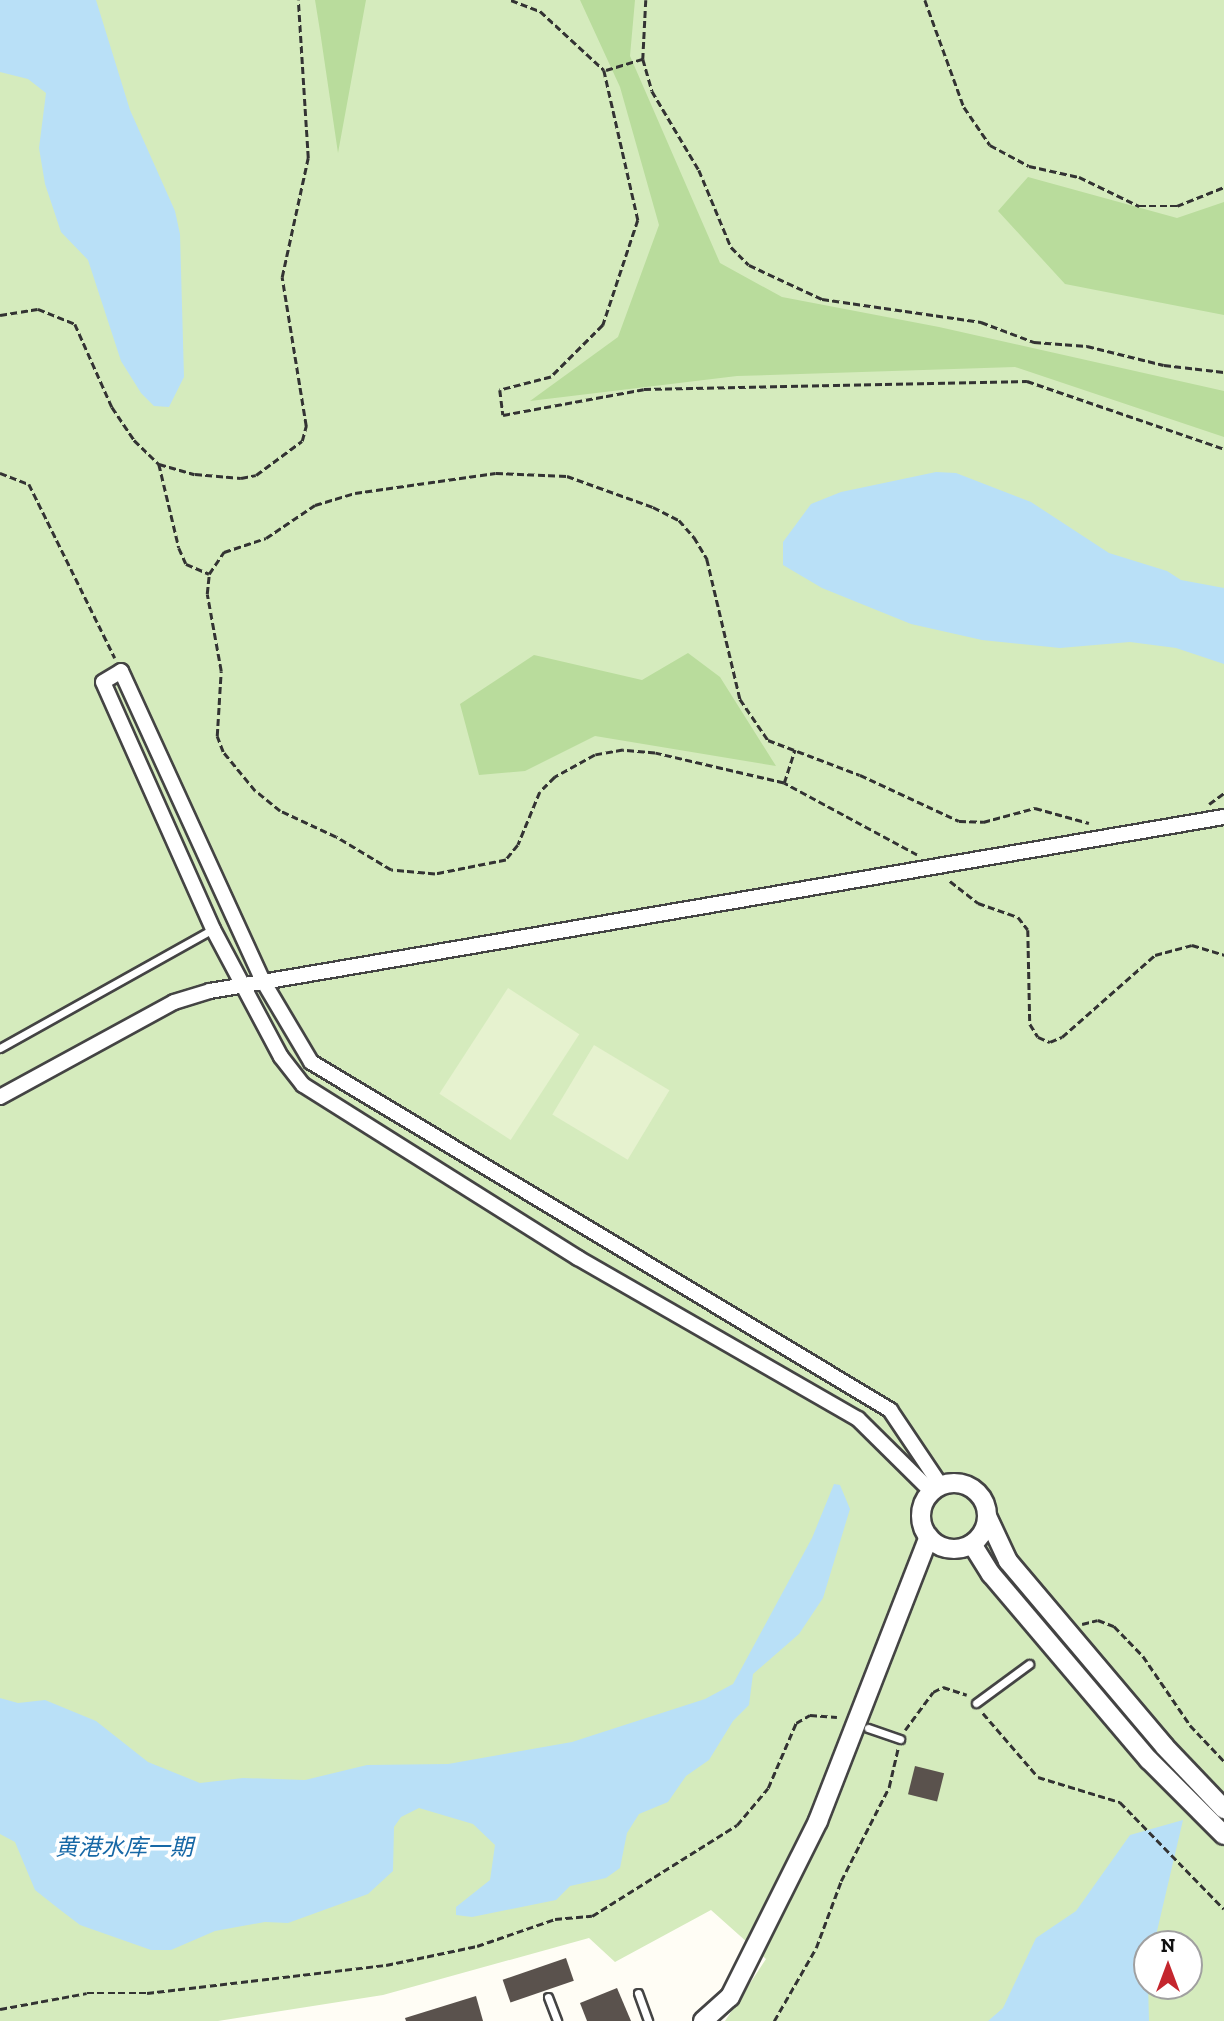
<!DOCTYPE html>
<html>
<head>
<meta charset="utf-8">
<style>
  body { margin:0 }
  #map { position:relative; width:1224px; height:2021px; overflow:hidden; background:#fffdf5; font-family:"Zilla Slab","Noto Sans SC",serif }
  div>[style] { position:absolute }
  .green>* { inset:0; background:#d5ebbd }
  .forest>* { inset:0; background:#b9dc9c }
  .pitch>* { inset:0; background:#e6f2cf; transform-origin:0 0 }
  .water>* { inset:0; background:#b9e0f7 }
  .building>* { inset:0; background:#5a524d; transform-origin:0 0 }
  .path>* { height:2.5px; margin-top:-1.25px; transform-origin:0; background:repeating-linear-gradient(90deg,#333 0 7px,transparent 0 10.5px) }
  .roads { filter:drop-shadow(2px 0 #444) drop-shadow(-2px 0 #444) drop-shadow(0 2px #444) drop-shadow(0 -2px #444) }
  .service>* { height:7px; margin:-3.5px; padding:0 3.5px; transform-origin:3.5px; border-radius:3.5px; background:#fff }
  .minor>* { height:14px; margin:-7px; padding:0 7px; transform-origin:7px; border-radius:7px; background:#fff }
  .tertiary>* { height:18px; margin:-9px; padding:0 9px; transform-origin:9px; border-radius:9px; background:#fff }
  .tertiary>.ring { margin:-9px; padding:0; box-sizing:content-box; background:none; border:18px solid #fff; border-radius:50% }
  span { translate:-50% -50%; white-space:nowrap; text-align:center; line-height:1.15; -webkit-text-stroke:7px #fff; paint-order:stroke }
  .water-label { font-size:23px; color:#1768a6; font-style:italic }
  .north { position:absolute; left:1133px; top:1930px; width:70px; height:70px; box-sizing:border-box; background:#fff; border:2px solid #a0a0a0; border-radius:50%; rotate:0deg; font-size:19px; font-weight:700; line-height:28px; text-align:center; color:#111 }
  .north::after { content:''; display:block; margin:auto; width:24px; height:32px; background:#c4262e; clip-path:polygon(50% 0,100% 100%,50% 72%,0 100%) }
</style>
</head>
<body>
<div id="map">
  <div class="green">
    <div style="clip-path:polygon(evenodd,0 0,1224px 0,1224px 2021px,725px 2021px,766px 1959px,711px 1910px,615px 1962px,589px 1938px,383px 1995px,218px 2021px,0 2021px,0 0,1147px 1944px,1189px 1944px,1189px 1986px,1147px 1986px,1147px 1944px)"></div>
  </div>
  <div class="forest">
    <div style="clip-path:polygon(315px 0,366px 0,338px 153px,320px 31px)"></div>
    <div style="clip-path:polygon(580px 0,635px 0,630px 56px,720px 263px,782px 297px,939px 327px,1224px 391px,1224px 437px,1015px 367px,737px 376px,530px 401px,618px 337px,659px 225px,620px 87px)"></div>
    <div style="clip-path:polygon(1028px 177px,1177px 218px,1224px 202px,1224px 315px,1065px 284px,998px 211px)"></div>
    <div style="clip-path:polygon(688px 653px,720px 677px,776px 766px,595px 736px,525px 771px,479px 775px,460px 704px,534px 655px,642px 680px)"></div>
  </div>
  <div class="pitch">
    <div style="left:508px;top:988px;width:85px;height:126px;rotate:33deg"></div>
    <div style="left:594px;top:1045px;width:88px;height:81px;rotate:31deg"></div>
  </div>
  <div class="water">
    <div style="clip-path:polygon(0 0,96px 0,130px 110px,175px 211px,180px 234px,184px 377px,169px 407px,154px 406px,141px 393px,121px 361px,88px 260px,61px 232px,45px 184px,39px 148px,46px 93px,28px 79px,0 72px)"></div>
    <div style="clip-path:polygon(936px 472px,956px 473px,1031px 502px,1109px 553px,1167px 571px,1181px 580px,1224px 588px,1224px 664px,1176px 648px,1130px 642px,1060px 648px,982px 640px,911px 624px,822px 588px,783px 565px,783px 542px,811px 504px,841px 492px)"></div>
    <div style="clip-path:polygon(834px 1484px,840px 1485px,850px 1509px,823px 1598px,799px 1634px,753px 1674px,749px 1705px,733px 1721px,709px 1760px,686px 1776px,668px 1802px,639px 1814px,627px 1833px,620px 1868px,606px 1878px,570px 1886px,556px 1900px,472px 1917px,456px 1915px,456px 1907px,490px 1880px,495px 1845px,473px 1824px,419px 1808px,401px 1817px,394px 1827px,393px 1871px,368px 1894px,288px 1923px,265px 1922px,215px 1931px,171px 1950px,151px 1950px,80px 1925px,59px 1909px,35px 1890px,15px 1842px,0 1834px,0 1698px,18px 1703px,45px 1700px,96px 1721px,148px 1762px,200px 1783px,243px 1778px,305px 1780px,367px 1765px,448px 1764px,572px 1742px,705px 1699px,733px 1684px,812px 1538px)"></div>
    <div style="clip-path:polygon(1183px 1820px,1154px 1944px,1147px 1944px,1149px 2021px,988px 2021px,1003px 2008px,1036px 1938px,1076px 1911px,1130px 1835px)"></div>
  </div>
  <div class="building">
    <div style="left:915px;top:1766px;width:30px;height:29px;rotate:14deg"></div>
    <div style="left:566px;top:1958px;width:24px;height:67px;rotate:71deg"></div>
    <div style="clip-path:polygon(617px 1988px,631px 2021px,587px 2021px,580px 2003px)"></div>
    <div style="clip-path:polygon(476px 1996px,483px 2021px,406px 2021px,405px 2018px)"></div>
  </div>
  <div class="path">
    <div style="left:511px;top:0;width:31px;rotate:21deg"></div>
    <div style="left:540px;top:11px;width:87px;rotate:42.7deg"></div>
    <div style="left:604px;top:70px;width:154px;rotate:77.2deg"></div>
    <div style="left:638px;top:220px;width:111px;rotate:108.4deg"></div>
    <div style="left:603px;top:325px;width:74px;rotate:135deg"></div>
    <div style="left:551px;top:377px;width:53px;rotate:165.7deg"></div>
    <div style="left:500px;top:390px;width:25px;rotate:83deg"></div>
    <div style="left:503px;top:415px;width:143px;rotate:-10.4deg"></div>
    <div style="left:644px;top:389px;width:383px;rotate:-1.2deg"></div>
    <div style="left:1027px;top:381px;width:208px;rotate:19deg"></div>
    <div style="left:646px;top:0;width:59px;rotate:92.9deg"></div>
    <div style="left:643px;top:59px;width:33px;rotate:74deg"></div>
    <div style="left:652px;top:91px;width:92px;rotate:59.3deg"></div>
    <div style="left:699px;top:170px;width:83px;rotate:67.4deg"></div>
    <div style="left:731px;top:247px;width:25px;rotate:45deg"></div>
    <div style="left:749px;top:265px;width:81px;rotate:25deg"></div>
    <div style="left:822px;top:299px;width:161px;rotate:8.2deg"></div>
    <div style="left:981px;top:322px;width:57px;rotate:20.7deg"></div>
    <div style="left:1034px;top:342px;width:53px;rotate:4.3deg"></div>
    <div style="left:1087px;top:346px;width:79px;rotate:13.9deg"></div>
    <div style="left:1164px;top:365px;width:60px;rotate:6.7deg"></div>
    <div style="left:925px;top:0;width:114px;rotate:70deg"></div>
    <div style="left:964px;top:107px;width:46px;rotate:55.6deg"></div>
    <div style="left:990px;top:145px;width:44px;rotate:28.3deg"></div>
    <div style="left:1029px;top:166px;width:51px;rotate:12.4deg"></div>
    <div style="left:1079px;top:177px;width:67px;rotate:25.8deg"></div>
    <div style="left:1139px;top:206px;width:38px"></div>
    <div style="left:1177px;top:206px;width:51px;rotate:-22deg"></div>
    <div style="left:606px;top:70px;width:39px;rotate:-17deg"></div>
    <div style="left:0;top:315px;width:38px;rotate:-9deg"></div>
    <div style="left:38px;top:309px;width:40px;rotate:22deg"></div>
    <div style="left:75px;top:324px;width:91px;rotate:66deg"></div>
    <div style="left:112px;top:407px;width:40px;rotate:56deg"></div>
    <div style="left:134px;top:440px;width:35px;rotate:44deg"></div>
    <div style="left:159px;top:464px;width:37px;rotate:16deg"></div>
    <div style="left:195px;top:474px;width:46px;rotate:5deg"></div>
    <div style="left:241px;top:478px;width:15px;rotate:-11deg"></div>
    <div style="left:256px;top:475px;width:57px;rotate:-36.5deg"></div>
    <div style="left:302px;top:441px;width:16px;rotate:-75deg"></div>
    <div style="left:306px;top:426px;width:151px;rotate:-99.2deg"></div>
    <div style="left:282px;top:277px;width:122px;rotate:-77.7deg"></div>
    <div style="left:308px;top:158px;width:158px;rotate:-93.6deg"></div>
    <div style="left:159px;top:464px;width:86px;rotate:76.6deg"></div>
    <div style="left:179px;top:548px;width:17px;rotate:66deg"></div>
    <div style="left:186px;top:564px;width:25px;rotate:23deg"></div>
    <div style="left:0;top:473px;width:31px;rotate:21deg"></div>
    <div style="left:29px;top:484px;width:194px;rotate:63.7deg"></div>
    <div style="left:784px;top:783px;width:35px;rotate:-72deg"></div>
    <div style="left:1209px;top:804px;width:19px;rotate:-36deg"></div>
    <div style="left:917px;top:855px;width:151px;rotate:-151.6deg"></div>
    <div style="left:784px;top:783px;width:132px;rotate:-166.9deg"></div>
    <div style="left:655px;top:753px;width:32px;rotate:-175deg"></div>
    <div style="left:623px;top:750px;width:28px;rotate:170deg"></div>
    <div style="left:595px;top:755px;width:46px;rotate:151.2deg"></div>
    <div style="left:555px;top:777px;width:21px;rotate:135deg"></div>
    <div style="left:540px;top:792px;width:57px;rotate:112.5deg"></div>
    <div style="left:518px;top:845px;width:19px;rotate:129deg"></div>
    <div style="left:506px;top:860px;width:72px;rotate:168.8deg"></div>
    <div style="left:435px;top:874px;width:44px;rotate:-174.8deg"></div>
    <div style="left:391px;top:870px;width:64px;rotate:-149deg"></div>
    <div style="left:336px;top:837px;width:62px;rotate:-155.1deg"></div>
    <div style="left:280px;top:811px;width:32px;rotate:-141deg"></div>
    <div style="left:255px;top:791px;width:50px;rotate:-129.4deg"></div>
    <div style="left:223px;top:752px;width:17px;rotate:-111deg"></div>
    <div style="left:217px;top:736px;width:65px;rotate:-86.5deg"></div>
    <div style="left:221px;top:671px;width:78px;rotate:-100.3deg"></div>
    <div style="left:207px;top:594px;width:20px;rotate:-84deg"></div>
    <div style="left:209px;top:574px;width:27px;rotate:-56deg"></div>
    <div style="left:224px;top:552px;width:44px;rotate:-18.4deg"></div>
    <div style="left:266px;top:538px;width:59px;rotate:-34deg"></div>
    <div style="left:315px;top:505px;width:42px;rotate:-16.7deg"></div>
    <div style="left:355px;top:493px;width:142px;rotate:-8.1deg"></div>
    <div style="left:496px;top:473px;width:71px;rotate:2.4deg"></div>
    <div style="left:567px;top:476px;width:91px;rotate:19.8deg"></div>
    <div style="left:653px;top:507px;width:29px;rotate:27deg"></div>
    <div style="left:679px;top:520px;width:23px;rotate:49deg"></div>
    <div style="left:694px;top:537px;width:26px;rotate:59deg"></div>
    <div style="left:707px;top:559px;width:144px;rotate:76.7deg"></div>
    <div style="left:740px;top:699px;width:50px;rotate:55.7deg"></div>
    <div style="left:768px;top:740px;width:98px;rotate:20.8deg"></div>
    <div style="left:860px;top:775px;width:109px;rotate:24.9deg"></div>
    <div style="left:959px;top:821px;width:24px;rotate:2deg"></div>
    <div style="left:983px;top:822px;width:54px;rotate:-15.1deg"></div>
    <div style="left:1035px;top:808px;width:56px;rotate:15.5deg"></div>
    <div style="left:950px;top:881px;width:36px;rotate:38deg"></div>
    <div style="left:978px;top:903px;width:42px;rotate:19.3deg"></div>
    <div style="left:1018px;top:917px;width:16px;rotate:52deg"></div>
    <div style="left:1028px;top:930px;width:94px;rotate:88.8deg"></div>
    <div style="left:1030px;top:1024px;width:15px;rotate:58deg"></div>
    <div style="left:1038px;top:1037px;width:13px;rotate:23deg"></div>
    <div style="left:1050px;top:1042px;width:13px;rotate:-23deg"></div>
    <div style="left:1062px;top:1037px;width:124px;rotate:-41.4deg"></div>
    <div style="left:1155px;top:955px;width:38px;rotate:-15deg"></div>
    <div style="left:1192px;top:945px;width:34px;rotate:17deg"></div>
    <div style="left:1082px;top:1624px;width:16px;rotate:-14deg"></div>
    <div style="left:1098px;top:1620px;width:17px;rotate:21deg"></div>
    <div style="left:1114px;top:1626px;width:42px;rotate:46deg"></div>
    <div style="left:1143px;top:1656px;width:83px;rotate:55.7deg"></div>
    <div style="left:1190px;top:1725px;width:50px;rotate:46.6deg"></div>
    <div style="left:983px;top:1713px;width:84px;rotate:49.3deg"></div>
    <div style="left:1038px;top:1777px;width:86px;rotate:17deg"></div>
    <div style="left:1120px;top:1802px;width:149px;rotate:45.8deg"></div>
    <div style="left:905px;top:1730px;width:47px;rotate:-53.6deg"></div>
    <div style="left:933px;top:1692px;width:11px;rotate:-27deg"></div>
    <div style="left:943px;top:1687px;width:25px;rotate:18deg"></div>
    <div style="left:0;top:2009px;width:88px;rotate:-10.4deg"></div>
    <div style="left:87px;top:1993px;width:60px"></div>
    <div style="left:147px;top:1993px;width:241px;rotate:-6.7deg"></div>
    <div style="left:386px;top:1965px;width:93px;rotate:-11.8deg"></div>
    <div style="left:477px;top:1946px;width:83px;rotate:-19.1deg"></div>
    <div style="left:555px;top:1919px;width:37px;rotate:-5deg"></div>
    <div style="left:592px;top:1916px;width:171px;rotate:-32.1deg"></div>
    <div style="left:737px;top:1825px;width:48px;rotate:-50deg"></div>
    <div style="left:768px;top:1788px;width:71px;rotate:-66.7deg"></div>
    <div style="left:796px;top:1723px;width:16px;rotate:-30deg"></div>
    <div style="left:810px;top:1715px;width:27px;rotate:4deg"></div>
    <div style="left:774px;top:2021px;width:84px;rotate:-60.1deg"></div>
    <div style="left:816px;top:1948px;width:72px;rotate:-69.5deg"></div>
    <div style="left:841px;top:1881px;width:106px;rotate:-62.9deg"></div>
    <div style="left:889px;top:1787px;width:39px;rotate:-77deg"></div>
  </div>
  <div class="roads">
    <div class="service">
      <div style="left:0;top:1048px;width:244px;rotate:-29.2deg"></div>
      <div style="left:976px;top:1703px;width:66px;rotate:-36.3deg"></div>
      <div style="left:868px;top:1728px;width:34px;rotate:19deg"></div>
      <div style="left:638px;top:1993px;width:30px;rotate:70deg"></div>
      <div style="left:548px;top:1997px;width:26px;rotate:69deg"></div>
    </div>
    <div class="minor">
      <div style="left:0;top:1097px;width:198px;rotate:-28.6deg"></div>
      <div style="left:174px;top:1002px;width:38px;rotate:-17deg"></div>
      <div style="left:210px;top:991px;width:1029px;rotate:-9.74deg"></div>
      <div style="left:932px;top:1492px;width:104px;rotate:-135.4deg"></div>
      <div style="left:858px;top:1419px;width:323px;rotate:-150.1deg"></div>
      <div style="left:578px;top:1258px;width:325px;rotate:-147.8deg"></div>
      <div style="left:303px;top:1085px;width:36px;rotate:-128deg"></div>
      <div style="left:281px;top:1057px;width:145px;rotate:-118deg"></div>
      <div style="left:213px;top:929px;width:270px;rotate:-114deg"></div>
      <div style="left:103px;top:682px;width:21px;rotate:-31deg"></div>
      <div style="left:121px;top:671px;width:341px;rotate:65.4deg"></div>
      <div style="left:263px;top:981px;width:94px;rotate:59.3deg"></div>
      <div style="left:311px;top:1062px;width:676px;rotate:31.01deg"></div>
      <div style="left:890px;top:1410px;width:92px;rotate:56.1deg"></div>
    </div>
    <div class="tertiary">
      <div class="ring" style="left:921px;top:1483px;width:48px;height:48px"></div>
      <div style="left:987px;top:1516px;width:50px;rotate:65deg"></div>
      <div style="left:1008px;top:1561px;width:243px;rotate:49.8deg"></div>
      <div style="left:1165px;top:1747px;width:86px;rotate:46.4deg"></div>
      <div style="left:972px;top:1544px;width:36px;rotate:58deg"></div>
      <div style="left:991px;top:1574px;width:244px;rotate:49.7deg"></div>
      <div style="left:1149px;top:1760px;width:106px;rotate:45deg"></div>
      <div style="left:703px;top:2021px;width:36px;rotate:-42deg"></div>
      <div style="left:730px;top:1997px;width:197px;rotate:-63.4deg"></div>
      <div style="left:818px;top:1821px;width:305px;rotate:-68.7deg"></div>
    </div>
  </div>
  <div class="water-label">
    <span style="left:124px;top:1847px">黄港水库一期</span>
  </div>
  <div class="north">N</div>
</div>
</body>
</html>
